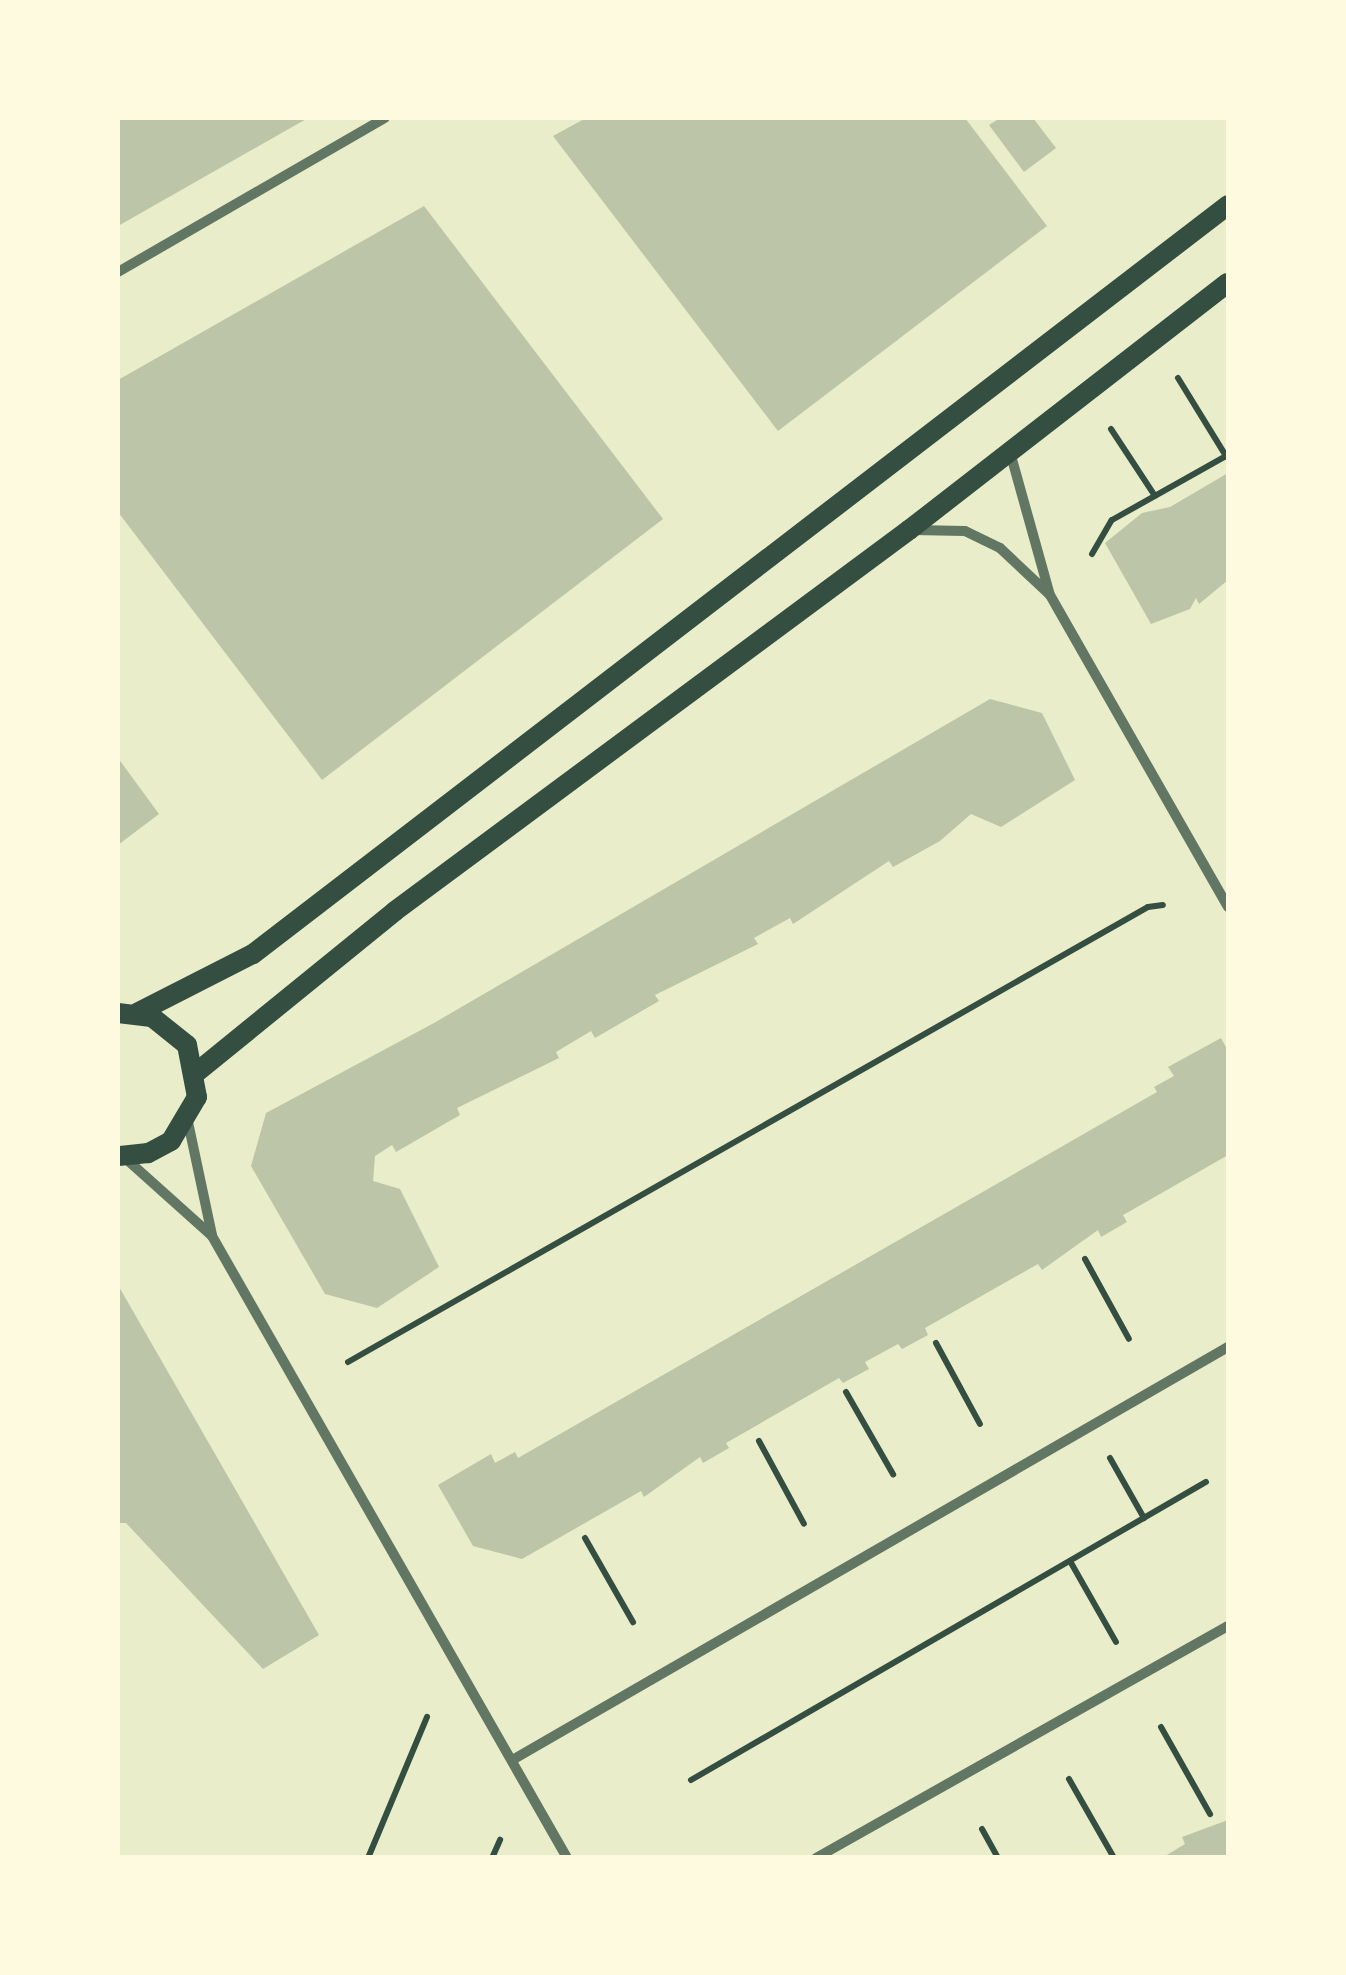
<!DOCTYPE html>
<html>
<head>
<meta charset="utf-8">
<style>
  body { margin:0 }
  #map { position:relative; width:1346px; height:1975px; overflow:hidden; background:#e9edc9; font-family:"Varela Round",sans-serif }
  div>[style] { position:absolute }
  .building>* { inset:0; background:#bcc5a7 }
  .path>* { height:6px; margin:-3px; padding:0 3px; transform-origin:3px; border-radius:3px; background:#344e41 }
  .minor>* { height:10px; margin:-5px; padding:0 5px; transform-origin:5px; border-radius:5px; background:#617663 }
  .secondary>* { height:20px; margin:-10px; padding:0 10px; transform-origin:10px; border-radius:10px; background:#344e41 }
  span { translate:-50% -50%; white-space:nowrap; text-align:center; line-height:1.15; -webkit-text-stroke:8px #fefae0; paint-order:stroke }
  .frame { position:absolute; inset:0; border:120px solid #fefae0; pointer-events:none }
</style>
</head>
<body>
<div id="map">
  <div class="building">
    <div style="clip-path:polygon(118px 118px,308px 118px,118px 226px)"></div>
    <div style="clip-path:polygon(586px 118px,965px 118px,1047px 226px,778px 431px,553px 136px)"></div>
    <div style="clip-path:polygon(1000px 118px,1033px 118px,1056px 148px,1024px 172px,989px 125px)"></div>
    <div style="clip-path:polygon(424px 206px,663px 519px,322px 780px,118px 512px,118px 380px)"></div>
    <div style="clip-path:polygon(1228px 473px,1228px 580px,1199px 604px,1196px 598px,1190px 609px,1151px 624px,1105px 543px,1142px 513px,1170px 507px)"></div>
    <div style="clip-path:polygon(990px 699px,1042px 713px,1075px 780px,1001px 827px,971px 814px,940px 841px,893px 867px,889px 861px,793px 924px,790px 918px,754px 938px,758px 944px,655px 995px,659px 1001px,595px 1038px,591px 1031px,556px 1052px,559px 1058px,457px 1108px,460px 1115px,396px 1152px,392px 1145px,375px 1156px,373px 1181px,400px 1189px,439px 1267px,377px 1308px,325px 1294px,251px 1166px,266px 1113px,434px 1023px)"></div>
    <div style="clip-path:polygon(118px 758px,159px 814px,118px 845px)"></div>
    <div style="clip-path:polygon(1221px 1038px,1228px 1051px,1228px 1155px,1132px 1210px,1123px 1215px,1127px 1222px,1101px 1237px,1098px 1230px,1042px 1270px,1038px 1264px,925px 1328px,928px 1335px,902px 1349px,898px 1344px,865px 1362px,869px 1369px,843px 1383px,839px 1378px,726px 1443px,729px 1448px,703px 1463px,700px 1457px,644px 1497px,641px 1491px,522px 1559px,473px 1546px,438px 1485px,491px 1454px,495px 1463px,515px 1452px,518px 1458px,787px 1304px,1157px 1092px,1154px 1087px,1174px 1076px,1168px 1067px)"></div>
    <div style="clip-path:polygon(118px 1285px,319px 1635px,263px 1669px,126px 1523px,118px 1523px)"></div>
    <div style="clip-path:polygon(1228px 1820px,1228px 1858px,1162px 1858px,1185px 1844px,1182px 1837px)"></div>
  </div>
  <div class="path">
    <div style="left:1178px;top:378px;width:92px;rotate:58.4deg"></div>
    <div style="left:1111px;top:429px;width:80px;rotate:56.7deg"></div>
    <div style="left:1092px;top:554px;width:39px;rotate:-60deg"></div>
    <div style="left:1112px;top:520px;width:133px;rotate:-29.3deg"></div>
    <div style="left:1085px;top:1259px;width:91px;rotate:61.2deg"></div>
    <div style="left:936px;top:1343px;width:92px;rotate:61.5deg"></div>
    <div style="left:348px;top:1362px;width:920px;rotate:-29.63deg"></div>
    <div style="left:1148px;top:907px;width:15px;rotate:-8deg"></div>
    <div style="left:846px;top:1392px;width:95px;rotate:60.2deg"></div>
    <div style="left:759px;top:1441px;width:94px;rotate:61.5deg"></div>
    <div style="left:1110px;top:1458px;width:69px;rotate:60.5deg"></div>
    <div style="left:585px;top:1538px;width:97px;rotate:60.3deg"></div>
    <div style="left:1070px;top:1561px;width:93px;rotate:60.4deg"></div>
    <div style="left:1161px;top:1727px;width:100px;rotate:60.6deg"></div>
    <div style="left:1069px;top:1779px;width:91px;rotate:60.3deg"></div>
    <div style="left:691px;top:1780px;width:595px;rotate:-30.06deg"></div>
    <div style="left:982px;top:1829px;width:33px;rotate:61deg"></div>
    <div style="left:368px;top:1858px;width:153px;rotate:-67.3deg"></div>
    <div style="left:492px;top:1858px;width:20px;rotate:-66deg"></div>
  </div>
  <div class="minor">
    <div style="left:118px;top:272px;width:308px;rotate:-30deg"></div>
    <div style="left:1010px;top:452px;width:148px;rotate:74.4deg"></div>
    <div style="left:1050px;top:595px;width:359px;rotate:60.3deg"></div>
    <div style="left:913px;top:530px;width:52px;rotate:1.1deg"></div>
    <div style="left:965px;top:531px;width:39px;rotate:26deg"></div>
    <div style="left:1000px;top:548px;width:67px;rotate:43.2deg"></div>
    <div style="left:188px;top:1122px;width:116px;rotate:78deg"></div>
    <div style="left:124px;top:1157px;width:118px;rotate:41.9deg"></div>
    <div style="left:212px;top:1236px;width:716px;rotate:60.28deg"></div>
    <div style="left:514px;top:1759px;width:824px;rotate:-29.99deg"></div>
    <div style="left:816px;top:1858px;width:473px;rotate:-29.4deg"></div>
  </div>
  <div class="secondary">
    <div style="left:118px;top:1013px;width:34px;rotate:7deg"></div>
    <div style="left:152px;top:1017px;width:45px;rotate:38.7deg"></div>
    <div style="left:187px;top:1045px;width:53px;rotate:79.1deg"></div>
    <div style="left:197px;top:1097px;width:51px;rotate:120.6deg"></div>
    <div style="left:171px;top:1141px;width:26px;rotate:152deg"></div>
    <div style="left:148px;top:1153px;width:30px;rotate:174deg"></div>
    <div style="left:137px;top:1013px;width:130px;rotate:-27deg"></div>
    <div style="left:253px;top:954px;width:1229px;rotate:-37.53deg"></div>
    <div style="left:197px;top:1072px;width:255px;rotate:-39.1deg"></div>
    <div style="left:395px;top:911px;width:640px;rotate:-36.55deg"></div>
    <div style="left:909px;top:530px;width:403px;rotate:-37.8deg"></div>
  </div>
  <div class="frame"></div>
</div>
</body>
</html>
